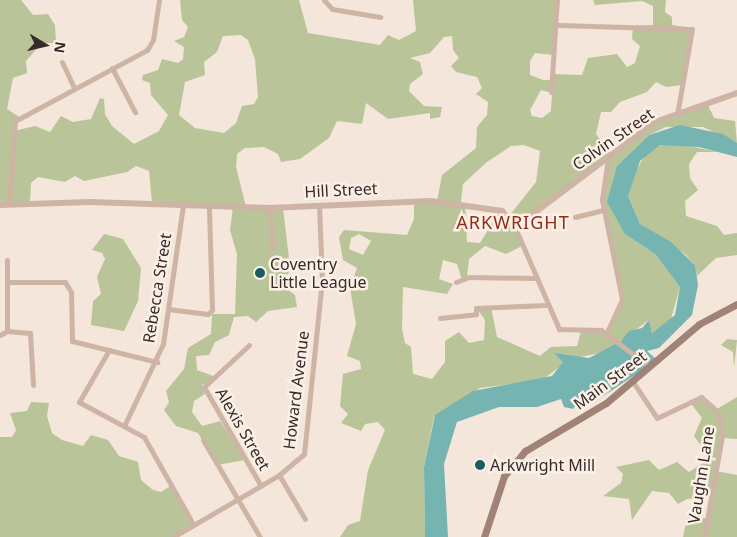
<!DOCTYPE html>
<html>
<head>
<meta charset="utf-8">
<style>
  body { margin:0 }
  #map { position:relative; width:737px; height:537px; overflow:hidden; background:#f4e6da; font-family:"Noto Sans",sans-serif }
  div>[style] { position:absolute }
  .green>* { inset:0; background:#b9c598 }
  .water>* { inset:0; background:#76b4b2 }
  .minor>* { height:5px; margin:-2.5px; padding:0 2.5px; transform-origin:2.5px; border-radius:2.5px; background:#ceb4a5 }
  .tertiary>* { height:6px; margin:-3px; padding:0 3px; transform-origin:3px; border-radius:3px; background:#ceb4a5 }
  .secondary>* { height:7px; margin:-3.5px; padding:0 3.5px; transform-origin:3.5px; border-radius:3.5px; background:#a18276 }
  .dots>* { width:14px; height:14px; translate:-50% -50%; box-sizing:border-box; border:2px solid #fbf0e7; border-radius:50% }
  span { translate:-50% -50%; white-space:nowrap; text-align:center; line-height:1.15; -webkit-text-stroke:5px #fbf0e7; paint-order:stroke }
  .street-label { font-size:16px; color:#382b27 }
  .poi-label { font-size:16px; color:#382b27 }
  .left { translate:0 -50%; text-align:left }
  .neighbourhood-label { font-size:18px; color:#902c18; letter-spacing:1px }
  .north { position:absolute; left:20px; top:20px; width:50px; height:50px; -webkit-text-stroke:4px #fbf0e7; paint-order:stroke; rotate:99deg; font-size:14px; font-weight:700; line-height:20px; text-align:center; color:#382b27 }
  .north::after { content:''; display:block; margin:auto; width:18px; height:22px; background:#382b27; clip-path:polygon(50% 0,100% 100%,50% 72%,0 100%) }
</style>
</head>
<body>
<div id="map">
  <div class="green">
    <div style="clip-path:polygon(evenodd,0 0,21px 0,33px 15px,48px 14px,55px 25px,56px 43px,42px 43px,26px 61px,27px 73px,13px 78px,7px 109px,19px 117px,14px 131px,35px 126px,50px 132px,61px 116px,73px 122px,91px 119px,100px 98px,104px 99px,105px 114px,112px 126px,134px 144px,159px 131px,168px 115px,151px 95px,150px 83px,142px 80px,143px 75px,158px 70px,162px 59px,178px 63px,183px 59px,184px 47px,174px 41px,184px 37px,188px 27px,182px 20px,180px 0,299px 0,308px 33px,380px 45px,388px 35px,399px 40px,416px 31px,413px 0,557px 0,554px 55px,535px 53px,530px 61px,530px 75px,543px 80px,552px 80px,552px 74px,582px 75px,588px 58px,617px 54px,627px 67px,635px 63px,640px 46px,632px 39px,633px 26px,653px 25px,653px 6px,642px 1px,595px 5px,593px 0,666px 0,665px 12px,672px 17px,672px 25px,691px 28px,682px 85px,666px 87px,656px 82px,647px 92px,620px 102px,611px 112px,601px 112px,596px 134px,611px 154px,647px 128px,708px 105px,714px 118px,735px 121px,737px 143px,703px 127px,666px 127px,649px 135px,617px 166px,625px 234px,655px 254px,680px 287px,671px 319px,652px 333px,649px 320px,605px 352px,570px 359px,542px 380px,480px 388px,434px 417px,424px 467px,425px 537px,340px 537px,348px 525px,360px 521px,368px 470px,385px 430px,378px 422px,365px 424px,361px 431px,341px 423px,348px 414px,340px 406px,343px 374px,361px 369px,360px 361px,347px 356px,356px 324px,350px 288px,357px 268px,343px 260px,339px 237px,344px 230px,407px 235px,414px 219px,414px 202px,437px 201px,442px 175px,476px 148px,477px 127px,487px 115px,488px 102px,476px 94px,482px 88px,477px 77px,456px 72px,451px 66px,459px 58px,453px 50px,452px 36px,444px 37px,430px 53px,410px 58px,420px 62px,423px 74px,410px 84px,409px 91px,424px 106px,442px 107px,440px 117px,430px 119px,430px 113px,388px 119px,366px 103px,362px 124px,337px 121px,329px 138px,300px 159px,281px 162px,278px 154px,264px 147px,245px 148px,237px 154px,236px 167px,246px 207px,283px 208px,290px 267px,285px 288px,295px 295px,297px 307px,268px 311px,256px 322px,248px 316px,234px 317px,229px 335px,215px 342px,209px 355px,196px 356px,197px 370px,216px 377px,202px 385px,205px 394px,194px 401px,192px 412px,202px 426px,220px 421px,245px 460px,217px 465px,198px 433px,176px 426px,164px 410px,169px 402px,166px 391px,184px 369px,188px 348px,211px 334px,212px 314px,235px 314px,237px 254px,230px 230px,233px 207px,152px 203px,149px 171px,136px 166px,127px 172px,84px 181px,75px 176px,65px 182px,38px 177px,31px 183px,30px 202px,0 206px,0 0,241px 35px,248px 40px,255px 59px,258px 97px,254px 104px,242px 106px,236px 123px,224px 133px,195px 128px,179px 115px,185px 82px,205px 75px,204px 62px,217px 52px,223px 36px,241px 35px,0 0,541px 90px,552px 93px,551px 111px,542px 118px,532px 116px,530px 110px,541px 90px,0 0,524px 145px,540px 151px,536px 182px,509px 216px,499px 212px,480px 243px,467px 242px,465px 204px,461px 202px,463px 184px,487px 162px,511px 146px,524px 145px,0 0,608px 161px,603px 199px,622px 299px,607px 333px,581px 331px,577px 346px,551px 347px,540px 356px,497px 337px,491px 307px,478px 310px,485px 320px,484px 340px,469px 343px,459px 332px,445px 341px,445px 362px,432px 379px,413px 374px,411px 347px,405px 343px,402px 329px,403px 287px,447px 294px,453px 284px,439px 279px,443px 260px,457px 264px,462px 280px,467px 276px,469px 259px,485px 246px,506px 254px,522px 246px,515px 223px,608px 161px,0 0,359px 234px,371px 241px,363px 255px,349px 249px,351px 238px,359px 234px)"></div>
    <div style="clip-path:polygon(680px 144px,718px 152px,697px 152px,689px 164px,690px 178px,698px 190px,685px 201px,686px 216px,717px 226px,724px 235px,737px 233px,737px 255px,716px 258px,697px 276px,695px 265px,685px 254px,640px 224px,628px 196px,631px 179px,647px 152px,665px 143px)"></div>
    <div style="clip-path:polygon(104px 234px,123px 239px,141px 268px,138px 301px,124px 331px,91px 325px,93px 301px,101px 294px,97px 277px,105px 259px,102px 253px,92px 250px)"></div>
    <div style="clip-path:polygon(727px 339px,737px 340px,734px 368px,733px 352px,721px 345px)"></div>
    <div style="clip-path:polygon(737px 397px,737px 439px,723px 438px,718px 458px,709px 457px,694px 436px,702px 418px,689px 401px,702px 398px,717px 409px)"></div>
    <div style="clip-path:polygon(31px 402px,49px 403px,47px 416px,52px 433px,62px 440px,83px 446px,91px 435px,108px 440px,119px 456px,138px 462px,141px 480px,153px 490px,161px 492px,172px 485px,193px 524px,174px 537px,0 537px,0 437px,12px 437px,16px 430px,10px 413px,27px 411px)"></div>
    <div style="clip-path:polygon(649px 460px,659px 470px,677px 462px,689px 472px,708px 460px,717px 461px,716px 471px,737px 475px,737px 537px,683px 537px,687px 518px,708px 518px,711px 497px,687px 499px,678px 504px,669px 493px,652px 491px,632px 520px,629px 499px,603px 496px,621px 483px,623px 474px,616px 467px)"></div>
  </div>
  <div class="water">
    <div style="clip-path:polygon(680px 125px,723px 134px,737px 143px,737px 157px,699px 147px,660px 145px,640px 161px,628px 196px,640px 224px,671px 242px,695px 265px,698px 285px,692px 315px,659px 348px,647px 351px,657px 360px,596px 401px,582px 399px,573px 409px,564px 407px,561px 399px,537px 407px,499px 407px,457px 422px,444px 464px,448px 537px,425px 537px,424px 467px,435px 415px,473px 391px,552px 376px,563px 362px,554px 353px,589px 358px,621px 341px,629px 331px,642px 328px,649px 320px,652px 333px,675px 315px,680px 287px,655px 254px,625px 234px,607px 202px,617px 166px,649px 135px)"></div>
  </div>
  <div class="minor">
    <div style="left:324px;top:0;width:12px;rotate:48deg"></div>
    <div style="left:332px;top:9px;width:49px;rotate:9.5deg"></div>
    <div style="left:558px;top:25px;width:134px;rotate:1.7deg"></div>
    <div style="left:692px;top:29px;width:87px;rotate:99.9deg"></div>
    <div style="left:62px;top:62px;width:29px;rotate:65deg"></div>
    <div style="left:112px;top:68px;width:50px;rotate:62.4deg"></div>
    <div style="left:551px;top:92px;width:92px;rotate:-86.3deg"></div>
    <div style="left:9px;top:203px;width:82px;rotate:-85.8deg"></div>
    <div style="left:15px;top:121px;width:150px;rotate:-28.3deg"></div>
    <div style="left:147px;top:50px;width:12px;rotate:-59deg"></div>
    <div style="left:153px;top:40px;width:40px;rotate:-81.5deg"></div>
    <div style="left:270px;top:208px;width:40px;rotate:87.1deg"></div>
    <div style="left:575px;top:217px;width:30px;rotate:-14deg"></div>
    <div style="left:513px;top:223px;width:116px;rotate:66.5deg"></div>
    <div style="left:559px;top:329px;width:42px;rotate:1.4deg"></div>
    <div style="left:601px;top:330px;width:61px;rotate:37.1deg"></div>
    <div style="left:7px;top:282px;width:58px"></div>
    <div style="left:65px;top:282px;width:12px;rotate:59deg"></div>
    <div style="left:71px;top:292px;width:49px;rotate:88.8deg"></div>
    <div style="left:72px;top:341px;width:88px;rotate:13.9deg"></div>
    <div style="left:456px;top:282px;width:14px;rotate:-21deg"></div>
    <div style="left:469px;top:277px;width:66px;rotate:0.9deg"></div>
    <div style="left:168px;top:309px;width:40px;rotate:7.1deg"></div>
    <div style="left:208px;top:314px;width:6px;rotate:-45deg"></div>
    <div style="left:212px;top:310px;width:104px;rotate:-91.7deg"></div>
    <div style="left:440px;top:318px;width:36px;rotate:-6deg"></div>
    <div style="left:476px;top:314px;width:6px;rotate:-90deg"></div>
    <div style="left:476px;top:308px;width:70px;rotate:-2.5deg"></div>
    <div style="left:7px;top:331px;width:71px;rotate:-90deg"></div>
    <div style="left:606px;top:334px;width:38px;rotate:-65deg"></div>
    <div style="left:622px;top:299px;width:101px;rotate:-101.4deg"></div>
    <div style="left:602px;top:200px;width:42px;rotate:-81.9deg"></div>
    <div style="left:0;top:335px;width:8px;rotate:-30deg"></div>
    <div style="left:7px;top:331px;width:23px;rotate:5deg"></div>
    <div style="left:30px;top:333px;width:52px;rotate:86.7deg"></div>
    <div style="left:249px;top:345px;width:62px;rotate:137deg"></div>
    <div style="left:204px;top:387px;width:114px;rotate:60.1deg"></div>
    <div style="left:109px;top:350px;width:60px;rotate:120deg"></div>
    <div style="left:79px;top:402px;width:74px;rotate:28.3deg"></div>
    <div style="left:144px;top:437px;width:100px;rotate:60.6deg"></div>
    <div style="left:633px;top:382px;width:43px;rotate:56.3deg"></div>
    <div style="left:657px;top:418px;width:49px;rotate:-25.5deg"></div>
    <div style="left:701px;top:397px;width:23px;rotate:41deg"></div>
    <div style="left:718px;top:412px;width:24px;rotate:81deg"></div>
    <div style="left:722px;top:436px;width:103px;rotate:100.1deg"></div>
    <div style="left:124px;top:426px;width:91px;rotate:-64.6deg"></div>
    <div style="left:163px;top:344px;width:139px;rotate:-81.8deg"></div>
    <div style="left:203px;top:440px;width:113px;rotate:59.6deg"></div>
    <div style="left:279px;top:475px;width:51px;rotate:59.4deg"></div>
    <div style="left:173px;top:537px;width:123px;rotate:-30.3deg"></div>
    <div style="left:279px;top:475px;width:33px;rotate:-40deg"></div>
    <div style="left:304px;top:454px;width:175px;rotate:-84.1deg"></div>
    <div style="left:322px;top:280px;width:74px;rotate:-92.3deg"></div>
  </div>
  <div class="tertiary">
    <div style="left:0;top:205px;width:90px;rotate:-1.9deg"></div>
    <div style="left:90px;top:202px;width:180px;rotate:1.9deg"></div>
    <div style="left:270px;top:208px;width:161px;rotate:-2.5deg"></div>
    <div style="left:431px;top:201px;width:72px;rotate:8deg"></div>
    <div style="left:502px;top:211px;width:16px;rotate:47deg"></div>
    <div style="left:513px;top:223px;width:23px;rotate:-25deg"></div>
    <div style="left:534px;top:213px;width:151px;rotate:-36.9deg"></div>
    <div style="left:655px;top:122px;width:87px;rotate:-19.5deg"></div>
  </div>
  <div class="secondary">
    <div style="left:484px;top:537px;width:64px;rotate:-71.8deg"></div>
    <div style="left:504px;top:476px;width:33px;rotate:-50deg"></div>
    <div style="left:525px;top:451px;width:94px;rotate:-30.7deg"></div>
    <div style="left:606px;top:403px;width:122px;rotate:-40.3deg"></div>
    <div style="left:699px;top:324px;width:43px;rotate:-27.8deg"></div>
  </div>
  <div class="dots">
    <div style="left:260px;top:273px;background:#185e5e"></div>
    <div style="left:480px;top:465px;background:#185e5e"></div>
  </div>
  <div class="street-label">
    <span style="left:613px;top:139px;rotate:-35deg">Colvin Street</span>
    <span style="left:341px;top:190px;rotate:-3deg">Hill Street</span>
    <span style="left:157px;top:288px;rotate:-81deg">Rebecca Street</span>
    <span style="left:610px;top:380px;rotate:-37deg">Main Street</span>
    <span style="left:296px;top:390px;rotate:-83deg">Howard Avenue</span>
    <span style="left:243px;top:429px;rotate:60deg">Alexis Street</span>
    <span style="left:701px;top:475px;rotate:-81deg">Vaughn Lane</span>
  </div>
  <div class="poi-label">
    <span class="left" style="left:270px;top:273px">Coventry<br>Little League</span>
    <span class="left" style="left:490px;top:465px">Arkwright Mill</span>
  </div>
  <div class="neighbourhood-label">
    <span style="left:513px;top:222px">ARKWRIGHT</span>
  </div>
  <div class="north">N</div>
</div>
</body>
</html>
